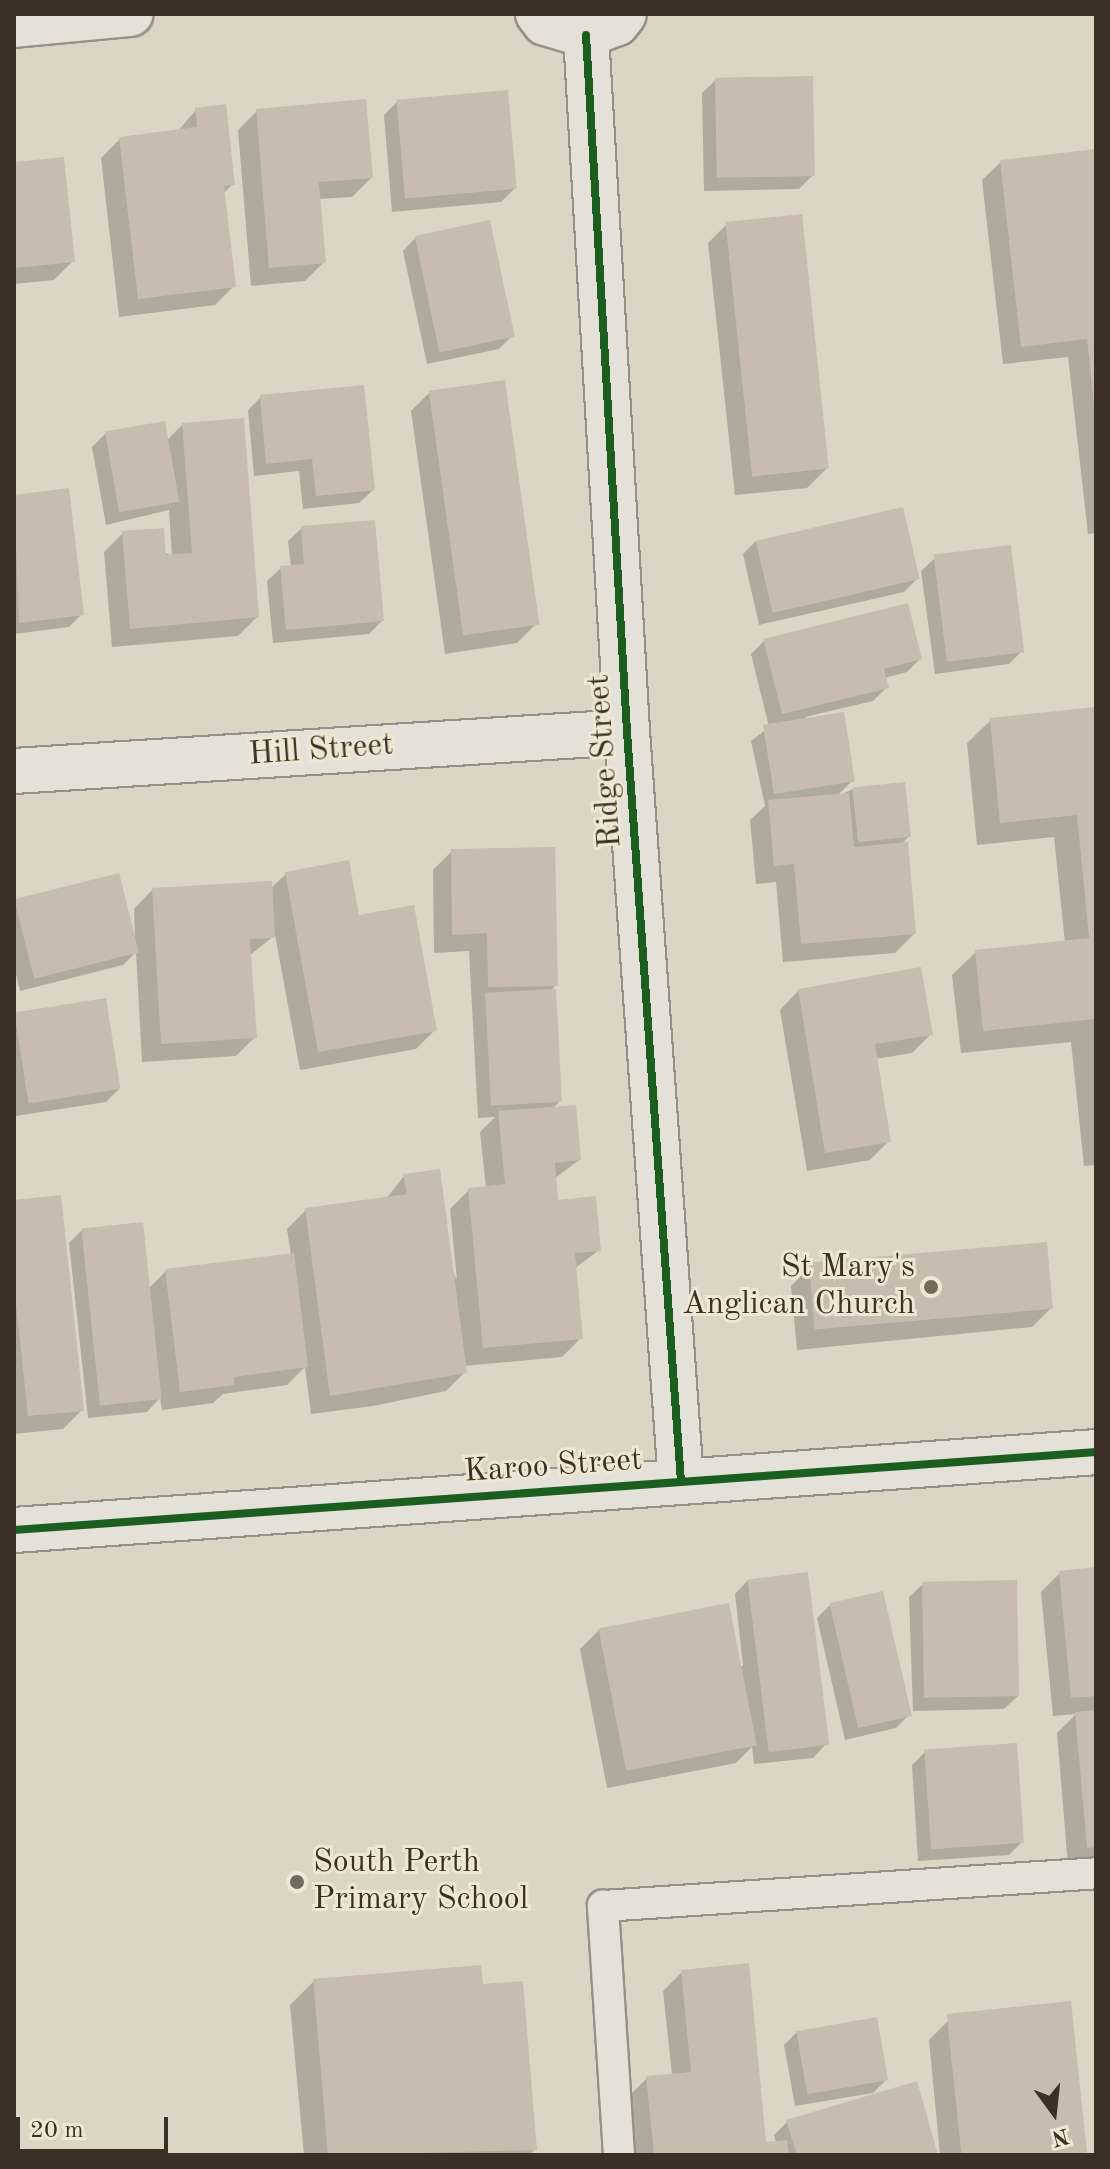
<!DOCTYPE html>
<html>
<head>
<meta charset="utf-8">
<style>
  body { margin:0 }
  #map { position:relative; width:1110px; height:2169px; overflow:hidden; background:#dcd5c4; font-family:"Old Standard TT",serif }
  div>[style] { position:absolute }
  .shadow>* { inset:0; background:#0003 }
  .building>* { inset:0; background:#c8bcae; transform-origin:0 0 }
  .roads { filter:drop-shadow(2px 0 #969186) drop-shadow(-2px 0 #969186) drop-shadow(0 2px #969186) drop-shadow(0 -2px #969186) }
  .service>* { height:30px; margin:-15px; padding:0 15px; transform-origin:15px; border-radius:15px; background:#e4e1d8 }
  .minor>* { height:44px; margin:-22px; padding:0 22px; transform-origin:22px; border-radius:22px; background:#e4e1d8 }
  .cycleway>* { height:8px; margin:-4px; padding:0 4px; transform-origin:4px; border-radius:4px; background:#1b5e20 }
  .dots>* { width:22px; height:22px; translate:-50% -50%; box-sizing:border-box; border:4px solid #efe7d2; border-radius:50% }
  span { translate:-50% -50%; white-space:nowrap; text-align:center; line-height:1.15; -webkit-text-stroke:6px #efe7d2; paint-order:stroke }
  .street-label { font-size:32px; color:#3c2f25 }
  .poi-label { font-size:32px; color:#3c2f25 }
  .right { translate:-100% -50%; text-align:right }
  .left { translate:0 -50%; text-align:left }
  .frame { position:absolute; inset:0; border:16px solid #3c2f25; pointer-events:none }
  .north { position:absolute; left:1014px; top:2073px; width:80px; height:80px; -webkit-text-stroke:6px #efe7d2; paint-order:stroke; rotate:165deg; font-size:22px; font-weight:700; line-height:32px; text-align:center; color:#3c2f25 }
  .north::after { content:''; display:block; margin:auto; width:28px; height:36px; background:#3c2f25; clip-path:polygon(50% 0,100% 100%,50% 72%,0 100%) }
  .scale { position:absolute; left:16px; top:2117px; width:152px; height:36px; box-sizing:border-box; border:4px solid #3c2f25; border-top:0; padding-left:10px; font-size:24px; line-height:28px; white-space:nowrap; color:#3c2f25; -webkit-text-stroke:6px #efe7d2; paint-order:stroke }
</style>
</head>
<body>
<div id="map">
  <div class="shadow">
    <div style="clip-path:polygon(716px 80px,812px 176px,799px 189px,704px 191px,702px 93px)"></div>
    <div style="clip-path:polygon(397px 102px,514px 189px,501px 202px,392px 212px,384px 115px)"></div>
    <div style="clip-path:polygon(196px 110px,233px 184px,223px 194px,234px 286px,215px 305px,119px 317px,101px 158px,120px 139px,177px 132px)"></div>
    <div style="clip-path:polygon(257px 111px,371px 178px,352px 197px,318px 199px,324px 262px,305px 281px,251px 286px,238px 130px)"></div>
    <div style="clip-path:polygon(1096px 151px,1096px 533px,1088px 534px,1068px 357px,1003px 364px,982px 180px,1001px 162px)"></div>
    <div style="clip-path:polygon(14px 164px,73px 261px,54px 280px,14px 284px)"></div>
    <div style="clip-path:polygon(727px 224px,826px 469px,807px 488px,735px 495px,708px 243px)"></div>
    <div style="clip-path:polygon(416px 237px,512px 336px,499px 349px,427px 364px,403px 251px)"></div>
    <div style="clip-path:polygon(430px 392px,536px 624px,517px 643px,445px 654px,411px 411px)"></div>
    <div style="clip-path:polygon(261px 397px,373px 490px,359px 503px,303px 509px,299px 471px,254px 476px,248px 410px)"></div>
    <div style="clip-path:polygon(182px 425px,257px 617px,238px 636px,112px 647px,104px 552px,123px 533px,172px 556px,169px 510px,106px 525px,92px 447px,106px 433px,166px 441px)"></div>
    <div style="clip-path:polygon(67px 490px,82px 614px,69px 627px,14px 634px,14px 497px)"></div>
    <div style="clip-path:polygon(302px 528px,382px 621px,369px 634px,273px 643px,267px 581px,281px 568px,291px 567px,288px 541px)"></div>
    <div style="clip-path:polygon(756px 541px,917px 579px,904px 592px,759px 625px,743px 554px)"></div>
    <div style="clip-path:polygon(935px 558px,1022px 651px,1009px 664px,935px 674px,921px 571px)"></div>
    <div style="clip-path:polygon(764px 641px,920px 659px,907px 672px,884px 678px,886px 688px,873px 701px,805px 717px,853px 780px,837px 796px,853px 789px,909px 836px,901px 845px,914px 934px,895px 953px,783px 962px,776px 882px,756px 884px,750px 820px,765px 806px,751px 741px,769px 727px,751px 654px)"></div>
    <div style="clip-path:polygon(1096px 709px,1096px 1165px,1084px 1166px,1071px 1042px,961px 1053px,952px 975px,976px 952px,1065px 943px,1054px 837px,977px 845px,967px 743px,991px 720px)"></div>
    <div style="clip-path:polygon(452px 851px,556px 985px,550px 992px,559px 1102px,552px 1109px,579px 1160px,554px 1179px,557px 1203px,599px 1250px,574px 1269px,581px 1338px,562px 1357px,464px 1366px,465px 1372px,446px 1391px,373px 1406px,311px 1414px,305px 1367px,287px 1385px,223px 1394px,213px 1403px,162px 1410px,160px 1398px,147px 1412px,88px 1418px,69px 1243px,82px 1230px,148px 1289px,166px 1271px,291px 1255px,287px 1229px,306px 1210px,386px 1199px,404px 1176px,457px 1280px,450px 1209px,469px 1190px,486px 1188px,480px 1132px,495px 1117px,478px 1118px,469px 951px,434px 953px,433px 870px)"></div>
    <div style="clip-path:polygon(286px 874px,358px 918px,435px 1030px,416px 1049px,300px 1070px,275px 935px,249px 956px,255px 1037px,236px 1056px,142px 1062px,136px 952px,123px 965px,20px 991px,14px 966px,14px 901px,117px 875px,135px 939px,134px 909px,152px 890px,270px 889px)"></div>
    <div style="clip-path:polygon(798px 991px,931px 1034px,912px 1053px,875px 1059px,889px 1141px,870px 1160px,807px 1171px,780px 1010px)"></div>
    <div style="clip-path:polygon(14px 1016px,15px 1015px,119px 1089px,106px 1102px,16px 1116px)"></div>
    <div style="clip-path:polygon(14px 1202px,82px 1410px,63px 1429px,14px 1434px)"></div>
    <div style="clip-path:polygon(810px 1267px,1051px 1308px,1032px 1327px,797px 1350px,791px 1286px)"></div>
    <div style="clip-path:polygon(1096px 1569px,1096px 1863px,1068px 1866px,1057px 1733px,1076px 1714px,1053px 1716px,1041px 1592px,1060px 1573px)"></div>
    <div style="clip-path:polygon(748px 1580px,826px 1744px,813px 1758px,754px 1764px,752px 1747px,736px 1763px,607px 1788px,580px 1649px,599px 1630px,743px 1666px,735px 1594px)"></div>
    <div style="clip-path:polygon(923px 1584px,1018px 1696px,1004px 1709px,913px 1711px,909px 1597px)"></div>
    <div style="clip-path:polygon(830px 1605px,909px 1715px,896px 1728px,845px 1740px,817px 1618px)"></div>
    <div style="clip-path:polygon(925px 1752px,1022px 1842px,1009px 1855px,918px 1861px,912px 1765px)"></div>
    <div style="clip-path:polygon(682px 1972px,764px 2144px,776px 2143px,774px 2135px,787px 2122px,936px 2155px,634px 2155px,628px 2097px,647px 2078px,672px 2075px,663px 1991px)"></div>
    <div style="clip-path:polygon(314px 1981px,481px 1986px,535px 2149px,529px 2155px,304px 2155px,290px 2005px)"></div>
    <div style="clip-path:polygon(948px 2021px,1083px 2155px,940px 2155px,929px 2040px)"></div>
    <div style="clip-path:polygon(797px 2032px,886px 2080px,873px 2093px,795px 2106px,784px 2045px)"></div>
  </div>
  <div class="building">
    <div style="left:813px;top:76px;width:100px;height:98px;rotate:89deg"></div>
    <div style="left:508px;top:90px;width:99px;height:112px;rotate:85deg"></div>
    <div style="clip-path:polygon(366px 99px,373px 178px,319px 182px,326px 263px,269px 268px,256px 109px)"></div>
    <div style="clip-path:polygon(226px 104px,235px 185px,224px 186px,236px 287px,138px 299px,119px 137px,197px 127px,195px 108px)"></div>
    <div style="clip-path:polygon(1096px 149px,1096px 405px,1094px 405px,1087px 339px,1021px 347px,1000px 160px)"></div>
    <div style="clip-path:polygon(64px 157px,75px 262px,14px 268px,14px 162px)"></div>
    <div style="left:802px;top:214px;width:256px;height:77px;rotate:84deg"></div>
    <div style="left:490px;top:220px;width:119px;height:77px;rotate:78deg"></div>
    <div style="left:505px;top:380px;width:247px;height:77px;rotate:82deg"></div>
    <div style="clip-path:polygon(364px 385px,375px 490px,316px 496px,312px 459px,266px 464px,260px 395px)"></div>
    <div style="clip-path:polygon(244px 418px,259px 617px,130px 629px,122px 531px,164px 528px,166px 555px,192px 553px,182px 423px)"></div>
    <div style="left:165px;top:421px;width:82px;height:61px;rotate:80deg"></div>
    <div style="clip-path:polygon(69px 488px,84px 615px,19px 623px,14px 495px)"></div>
    <div style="left:903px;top:507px;width:74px;height:151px;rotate:77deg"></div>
    <div style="clip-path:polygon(375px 520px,384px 621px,286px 630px,280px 566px,304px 564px,301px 526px)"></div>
    <div style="left:1011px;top:545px;width:108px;height:78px;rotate:83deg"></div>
    <div style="clip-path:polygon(908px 603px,922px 659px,884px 669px,889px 688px,782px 714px,763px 639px)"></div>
    <div style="clip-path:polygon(1096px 707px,1096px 1019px,983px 1031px,975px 950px,1089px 938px,1077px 815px,1000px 823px,990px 718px)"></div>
    <div style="left:844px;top:712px;width:70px;height:82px;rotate:81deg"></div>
    <div style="left:905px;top:782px;width:55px;height:53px;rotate:84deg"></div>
    <div style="clip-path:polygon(849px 793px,854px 847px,908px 842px,916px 934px,801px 944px,794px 864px,774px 866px,768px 800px)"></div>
    <div style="clip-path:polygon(555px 847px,558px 986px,488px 987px,487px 933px,452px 935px,451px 849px)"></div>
    <div style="clip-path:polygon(349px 860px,359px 915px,414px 905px,437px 1031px,318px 1052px,285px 872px)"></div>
    <div style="left:119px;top:873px;width:82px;height:108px;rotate:76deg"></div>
    <div style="clip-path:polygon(272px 881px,275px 938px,250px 939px,257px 1038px,161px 1044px,152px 888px)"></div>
    <div style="clip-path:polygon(921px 967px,933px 1035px,875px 1044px,891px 1142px,825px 1153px,798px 989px)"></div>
    <div style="left:556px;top:989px;width:113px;height:71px;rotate:87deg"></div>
    <div style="left:106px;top:998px;width:92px;height:93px;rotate:81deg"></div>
    <div style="clip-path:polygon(576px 1105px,581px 1160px,555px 1163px,558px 1200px,596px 1196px,601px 1251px,575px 1253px,583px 1339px,483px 1348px,468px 1188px,505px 1184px,498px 1111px)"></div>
    <div style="clip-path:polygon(440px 1169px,467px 1373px,330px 1396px,305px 1208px,407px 1194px,403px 1174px)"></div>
    <div style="clip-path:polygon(61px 1195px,84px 1411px,28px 1416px,14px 1285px,14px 1200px)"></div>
    <div style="left:143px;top:1222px;width:178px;height:62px;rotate:84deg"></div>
    <div style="left:1047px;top:1242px;width:67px;height:239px;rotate:85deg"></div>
    <div style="clip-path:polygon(294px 1253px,308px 1367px,234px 1377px,234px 1385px,180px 1392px,165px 1269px)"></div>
    <div style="clip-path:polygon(1096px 1567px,1096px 1696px,1071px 1698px,1059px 1571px)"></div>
    <div style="left:808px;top:1572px;width:174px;height:61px;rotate:83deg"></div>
    <div style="left:1017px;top:1580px;width:116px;height:95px;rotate:89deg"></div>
    <div style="left:883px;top:1591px;width:128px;height:55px;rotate:77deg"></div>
    <div style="left:729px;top:1603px;width:145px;height:133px;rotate:79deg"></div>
    <div style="clip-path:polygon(1096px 1710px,1096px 1847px,1087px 1848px,1075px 1712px)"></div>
    <div style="left:1017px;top:1743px;width:100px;height:93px;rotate:86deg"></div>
    <div style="clip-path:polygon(749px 1963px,766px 2142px,787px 2140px,789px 2155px,654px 2155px,646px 2076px,691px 2072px,681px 1970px)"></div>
    <div style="clip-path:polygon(481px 1965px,483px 1984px,523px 1981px,537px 2150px,328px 2155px,313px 1979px)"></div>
    <div style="left:1071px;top:2001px;width:155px;height:125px;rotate:84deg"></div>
    <div style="left:877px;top:2017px;width:64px;height:82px;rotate:80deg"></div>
    <div style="clip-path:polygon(917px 2081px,938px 2155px,797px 2155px,786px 2120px)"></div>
  </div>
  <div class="roads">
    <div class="service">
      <div style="left:619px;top:2155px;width:250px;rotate:-93.7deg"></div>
      <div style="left:603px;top:1906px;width:494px;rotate:-3.8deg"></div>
    </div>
    <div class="minor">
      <div style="left:538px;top:14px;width:11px;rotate:52deg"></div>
      <div style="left:545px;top:23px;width:43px;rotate:16.3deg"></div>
      <div style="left:586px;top:35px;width:33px;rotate:-21deg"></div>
      <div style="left:617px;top:23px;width:11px;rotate:-52deg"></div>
      <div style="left:14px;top:25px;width:117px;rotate:-5.4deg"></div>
      <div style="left:586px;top:35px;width:698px;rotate:86.63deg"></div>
      <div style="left:627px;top:732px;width:752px;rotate:85.88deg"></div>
      <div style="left:14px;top:771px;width:614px;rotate:-3.64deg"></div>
      <div style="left:14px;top:1530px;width:1085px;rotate:-4.12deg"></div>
    </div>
  </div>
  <div class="cycleway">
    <div style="left:586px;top:35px;width:698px;rotate:86.63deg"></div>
    <div style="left:627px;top:732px;width:752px;rotate:85.88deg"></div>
    <div style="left:14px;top:1530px;width:1085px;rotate:-4.12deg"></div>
  </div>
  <div class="dots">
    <div style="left:931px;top:1287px;background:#74695d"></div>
    <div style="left:297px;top:1882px;background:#74695d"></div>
  </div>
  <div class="street-label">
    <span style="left:321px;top:751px;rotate:-4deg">Hill Street</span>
    <span style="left:606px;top:761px;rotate:-94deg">Ridge Street</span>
    <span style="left:553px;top:1467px;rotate:-4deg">Karoo Street</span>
  </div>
  <div class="poi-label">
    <span class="right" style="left:915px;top:1287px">St Mary's<br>Anglican Church</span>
    <span class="left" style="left:313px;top:1882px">South Perth<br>Primary School</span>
  </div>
  <div class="frame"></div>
  <div class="north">N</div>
  <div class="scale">20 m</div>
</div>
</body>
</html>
